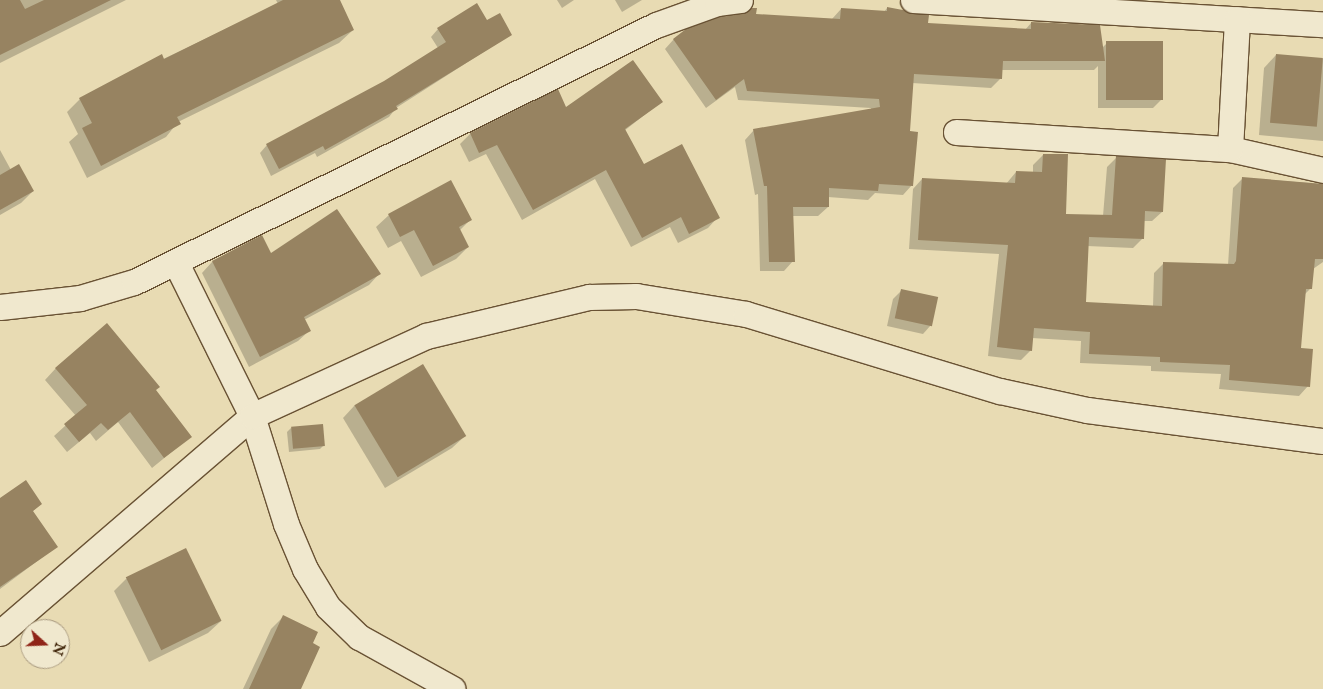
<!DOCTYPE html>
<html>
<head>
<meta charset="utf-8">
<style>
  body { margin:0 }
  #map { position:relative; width:1323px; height:689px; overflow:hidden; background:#e8dbb3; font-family:"IM FELL English",serif }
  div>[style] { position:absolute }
  .shadow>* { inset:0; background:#0003 }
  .building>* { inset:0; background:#978361; transform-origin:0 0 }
  .roads { filter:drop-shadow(1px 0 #695234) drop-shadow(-1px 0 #695234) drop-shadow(0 1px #695234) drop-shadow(0 -1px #695234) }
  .minor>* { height:25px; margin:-12.5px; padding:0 12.5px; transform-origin:12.5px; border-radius:12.5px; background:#f0e8ce }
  span { translate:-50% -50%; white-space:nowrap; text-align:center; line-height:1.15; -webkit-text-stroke:4px #f0e8ce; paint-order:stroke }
  .north { position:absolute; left:20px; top:619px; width:50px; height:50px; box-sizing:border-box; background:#f0e8ce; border:1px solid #a99a7f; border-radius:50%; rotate:110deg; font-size:14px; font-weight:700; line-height:20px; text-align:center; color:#3f2409 }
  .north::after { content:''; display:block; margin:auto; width:18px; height:22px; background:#8f2418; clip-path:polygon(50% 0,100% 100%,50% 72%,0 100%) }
</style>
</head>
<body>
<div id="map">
  <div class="shadow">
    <div style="clip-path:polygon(0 0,126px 0,0 63px)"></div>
    <div style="clip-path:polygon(276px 0,338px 0,353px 30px,339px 43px,178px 122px,166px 137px,87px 178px,69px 142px,78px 134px,67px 112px,80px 99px,278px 4px)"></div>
    <div style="clip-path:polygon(557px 0,574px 0,562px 8px)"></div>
    <div style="clip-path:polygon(615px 0,642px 0,622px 12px)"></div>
    <div style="clip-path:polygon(887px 8px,927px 24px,1025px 30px,1031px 23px,1102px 48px,1107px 43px,1161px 100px,1153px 108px,1098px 108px,1098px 66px,1094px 70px,1001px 70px,1001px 78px,991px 88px,912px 83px,909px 132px,912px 185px,903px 195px,875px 193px,868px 200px,828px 197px,828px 207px,818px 216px,792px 216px,793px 261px,784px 271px,760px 271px,758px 194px,755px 195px,745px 140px,754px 130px,871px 110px,871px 108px,738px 100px,735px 87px,706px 108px,665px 49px,674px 39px,755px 16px,832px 19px,841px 9px,884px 12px)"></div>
    <div style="clip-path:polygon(487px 22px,510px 35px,396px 108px,389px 117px,317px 157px,315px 153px,271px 176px,260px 153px,267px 145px,385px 82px,438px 48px,431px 37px,438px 29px)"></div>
    <div style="clip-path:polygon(1276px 55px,1323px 59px,1323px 141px,1259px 135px,1264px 68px)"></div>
    <div style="clip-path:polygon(557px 91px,565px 109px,661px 102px,624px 131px,643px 166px,718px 217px,708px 228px,678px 243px,670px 227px,631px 247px,595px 179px,522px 220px,486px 154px,469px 162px,460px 144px,470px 134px)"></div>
    <div style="clip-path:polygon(0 150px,11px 170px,33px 191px,21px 203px,0 215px)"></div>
    <div style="clip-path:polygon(1043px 155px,1065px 215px,1103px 216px,1107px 167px,1116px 158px,1162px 212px,1152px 221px,1144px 221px,1143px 238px,1133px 248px,1087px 246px,1085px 303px,1153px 306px,1154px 273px,1164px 263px,1228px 265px,1233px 188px,1243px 178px,1323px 184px,1323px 262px,1313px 269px,1310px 289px,1304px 295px,1299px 349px,1308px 386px,1299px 396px,1219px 389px,1221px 374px,1151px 371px,1151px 366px,1080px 363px,1081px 341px,1032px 338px,1031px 350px,1021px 360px,988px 356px,999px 254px,909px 249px,913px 189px,922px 179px,1006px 184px,1016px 172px,1033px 173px,1033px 165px)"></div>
    <div style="clip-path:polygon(389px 215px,470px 220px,459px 231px,468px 247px,456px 259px,421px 277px,401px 241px,388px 248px,376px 227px)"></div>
    <div style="clip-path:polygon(262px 237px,271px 255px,379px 274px,369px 285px,304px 320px,309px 331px,298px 341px,249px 367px,202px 273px,212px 262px)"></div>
    <div style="clip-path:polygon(902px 290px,931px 325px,923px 334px,887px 326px,893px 299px)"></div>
    <div style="clip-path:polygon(56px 368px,155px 390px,190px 437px,152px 468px,118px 422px,96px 441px,90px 433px,67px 452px,54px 436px,76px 416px,45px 380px)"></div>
    <div style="clip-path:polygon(355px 405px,465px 436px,452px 448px,385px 488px,343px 418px)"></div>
    <div style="clip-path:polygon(291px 428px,324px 445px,320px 449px,289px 452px,287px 432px)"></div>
    <div style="clip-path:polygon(0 500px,40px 504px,32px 512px,56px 547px,0 589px)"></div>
    <div style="clip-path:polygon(185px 549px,221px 621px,208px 633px,149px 662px,114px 591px,126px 579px)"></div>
    <div style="clip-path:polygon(283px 617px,311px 644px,300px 689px,243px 689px,271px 629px)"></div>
  </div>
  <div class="building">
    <div style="clip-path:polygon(0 0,20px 0,25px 9px,44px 0,111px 0,0 55px)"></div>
    <div style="clip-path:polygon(283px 0,340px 0,354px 30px,177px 117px,181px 124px,101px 166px,82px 128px,92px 123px,79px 98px,162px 54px,164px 59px)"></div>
    <div style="clip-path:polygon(477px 3px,487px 20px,500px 13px,512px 35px,396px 106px,398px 109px,325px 150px,323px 146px,279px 169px,266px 144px,384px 81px,446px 42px,437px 28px)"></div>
    <div style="clip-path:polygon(887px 7px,929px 15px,928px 23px,1031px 29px,1031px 22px,1100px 25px,1105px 61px,1003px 61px,1002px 79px,914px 74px,910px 131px,918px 132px,913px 186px,879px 184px,878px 191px,829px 188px,829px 207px,793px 207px,795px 262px,769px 262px,767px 186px,764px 186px,753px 129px,880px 107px,879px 99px,747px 91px,744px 79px,716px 100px,673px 39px,686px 29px,720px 17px,742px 14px,752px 8px,757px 8px,756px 14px,840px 19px,841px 8px,887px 11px)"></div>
    <div style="left:1106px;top:41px;width:57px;height:59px"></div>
    <div style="left:1276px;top:54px;width:47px;height:69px;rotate:5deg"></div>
    <div style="clip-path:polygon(633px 60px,663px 102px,625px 129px,644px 164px,682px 144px,720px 218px,689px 234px,681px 217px,642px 238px,606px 170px,533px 210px,497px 145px,479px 153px,470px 133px,558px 89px,566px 107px)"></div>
    <div style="clip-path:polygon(1043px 154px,1068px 154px,1066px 214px,1112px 215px,1116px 156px,1166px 159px,1163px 212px,1145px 211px,1144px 239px,1089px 237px,1086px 302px,1162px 306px,1163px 262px,1234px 264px,1236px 261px,1242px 177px,1323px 184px,1323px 259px,1315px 259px,1312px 289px,1306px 289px,1301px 348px,1313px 349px,1310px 387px,1229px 380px,1230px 365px,1160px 362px,1160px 357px,1089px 354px,1090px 332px,1034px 328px,1032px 351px,997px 347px,1008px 245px,918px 240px,922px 178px,1015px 183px,1016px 171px,1042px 172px)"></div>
    <div style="clip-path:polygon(19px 164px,34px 191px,0 210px,0 175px)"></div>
    <div style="clip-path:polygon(451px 180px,472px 220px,459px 227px,469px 247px,433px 266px,414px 230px,400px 237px,388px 214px)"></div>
    <div style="clip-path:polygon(337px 209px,381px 274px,304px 317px,311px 331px,260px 357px,212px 261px,262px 235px,271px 253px)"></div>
    <div style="left:901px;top:289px;width:38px;height:30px;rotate:12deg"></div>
    <div style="clip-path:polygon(107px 323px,160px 387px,156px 390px,192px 437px,164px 458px,130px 412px,108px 430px,101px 423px,79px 442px,64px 424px,87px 405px,55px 368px)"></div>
    <div style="left:423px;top:364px;width:84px;height:80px;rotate:59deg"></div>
    <div style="left:323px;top:424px;width:22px;height:32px;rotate:85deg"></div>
    <div style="clip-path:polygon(26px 480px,42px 504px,33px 511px,58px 547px,0 587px,0 498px)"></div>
    <div style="left:186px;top:548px;width:81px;height:67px;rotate:64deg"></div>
    <div style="clip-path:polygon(283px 615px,318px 632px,313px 643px,320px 647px,301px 689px,249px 689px)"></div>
  </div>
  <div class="roads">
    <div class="minor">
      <div style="left:913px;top:0;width:411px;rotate:3.4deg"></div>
      <div style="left:956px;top:132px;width:275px;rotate:3.6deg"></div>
      <div style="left:1230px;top:149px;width:95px;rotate:12.7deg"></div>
      <div style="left:1230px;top:149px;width:130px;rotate:-86.9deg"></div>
      <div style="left:176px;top:263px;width:171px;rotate:63.6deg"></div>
      <div style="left:252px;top:416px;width:113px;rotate:72.5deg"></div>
      <div style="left:286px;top:524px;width:49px;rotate:67.1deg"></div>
      <div style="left:305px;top:569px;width:44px;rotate:58.8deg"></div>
      <div style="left:328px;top:607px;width:43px;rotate:44.1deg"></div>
      <div style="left:359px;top:637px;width:107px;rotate:29deg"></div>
      <div style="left:0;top:307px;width:81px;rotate:-6.4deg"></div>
      <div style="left:80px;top:298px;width:56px;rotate:-16.5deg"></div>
      <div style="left:134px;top:282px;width:582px;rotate:-26.21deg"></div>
      <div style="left:656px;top:25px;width:65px;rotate:-19.8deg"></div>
      <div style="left:717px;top:3px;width:23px;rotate:-7deg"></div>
      <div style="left:0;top:633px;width:333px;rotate:-40.7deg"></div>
      <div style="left:252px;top:416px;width:192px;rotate:-24.7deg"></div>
      <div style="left:426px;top:336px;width:168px;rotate:-13.5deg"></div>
      <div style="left:589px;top:297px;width:47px;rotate:-1.2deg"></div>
      <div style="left:636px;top:296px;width:111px;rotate:9.3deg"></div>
      <div style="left:746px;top:314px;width:265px;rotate:16.9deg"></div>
      <div style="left:1000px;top:391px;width:89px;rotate:12.3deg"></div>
      <div style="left:1087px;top:410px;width:238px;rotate:7.5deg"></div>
    </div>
  </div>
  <div class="north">N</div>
</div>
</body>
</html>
